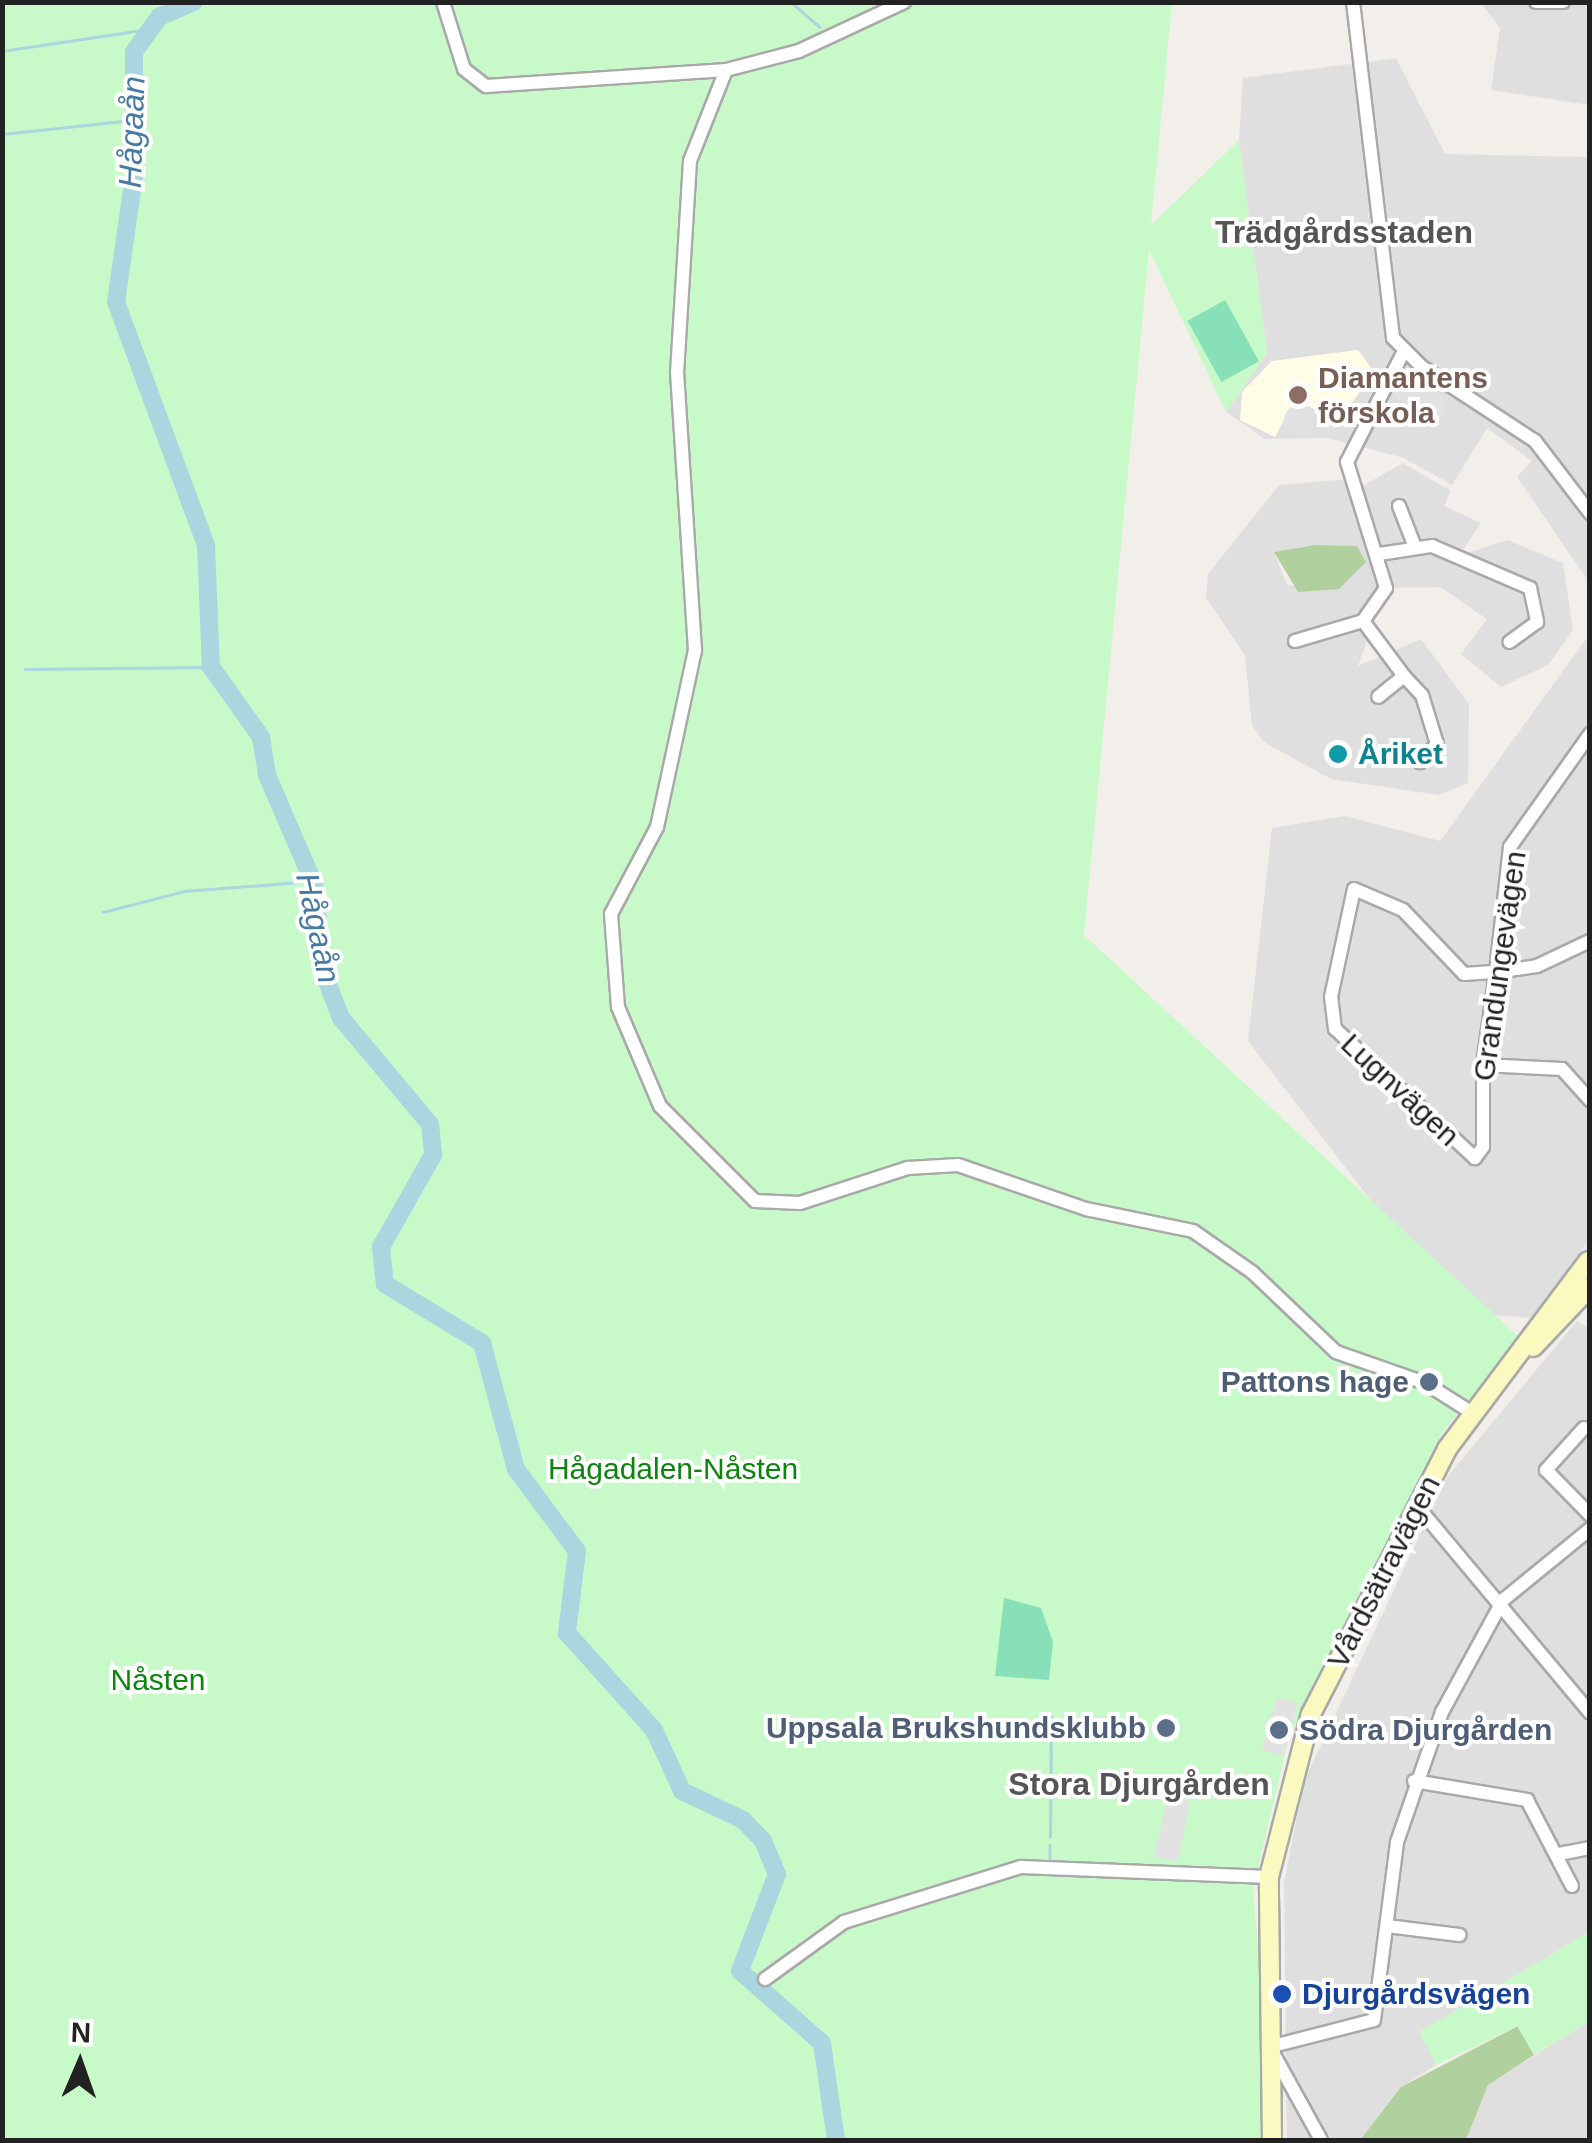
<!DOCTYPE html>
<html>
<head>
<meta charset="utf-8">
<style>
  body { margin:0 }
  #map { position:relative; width:1592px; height:2143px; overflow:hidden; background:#f2eee9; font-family:Helvetica,sans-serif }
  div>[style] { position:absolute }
  .residential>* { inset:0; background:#e0dfdf }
  .education>* { inset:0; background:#fffde5 }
  .forest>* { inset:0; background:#b0d19e }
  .park>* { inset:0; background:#c8fac9 }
  .pitch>* { inset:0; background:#88e0b8; transform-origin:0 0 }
  .parking>* { inset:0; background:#e2e2e2; transform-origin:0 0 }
  .round { border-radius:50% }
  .stream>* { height:2.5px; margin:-1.25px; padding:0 1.25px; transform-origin:1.25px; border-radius:1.25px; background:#aad6df }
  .river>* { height:18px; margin:-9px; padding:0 9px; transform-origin:9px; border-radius:9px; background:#aad6df }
  .roads { filter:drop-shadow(2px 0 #a9a9a9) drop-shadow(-2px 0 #a9a9a9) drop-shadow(0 2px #a9a9a9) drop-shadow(0 -2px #a9a9a9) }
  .street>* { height:12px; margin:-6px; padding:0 6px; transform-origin:6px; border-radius:6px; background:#fff }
  .secondary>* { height:18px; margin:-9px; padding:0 9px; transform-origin:9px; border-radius:9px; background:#faf9bf }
  .dots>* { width:28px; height:28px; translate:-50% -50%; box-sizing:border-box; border:5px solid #fff; border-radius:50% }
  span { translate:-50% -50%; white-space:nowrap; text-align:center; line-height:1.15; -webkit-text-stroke:8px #fff; paint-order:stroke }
  .education-label { font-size:30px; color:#785e54; font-weight:700 }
  .left { translate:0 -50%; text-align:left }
  .culture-label { font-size:30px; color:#0d838f; font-weight:700 }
  .street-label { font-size:30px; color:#222 }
  .service-label { font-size:30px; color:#4e5e75; font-weight:700 }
  .right { translate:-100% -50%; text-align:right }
  .park-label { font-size:30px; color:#0c840e }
  .transit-label { font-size:30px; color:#164399; font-weight:700 }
  .water-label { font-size:32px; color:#477aa3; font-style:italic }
  .neighbourhood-label { font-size:32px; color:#555; font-weight:700 }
  .frame { position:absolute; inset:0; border:5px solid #222; pointer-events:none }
  .north { position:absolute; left:30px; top:2013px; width:100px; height:100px; -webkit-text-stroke:8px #fff; paint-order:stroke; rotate:2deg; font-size:28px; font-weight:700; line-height:40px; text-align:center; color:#222 }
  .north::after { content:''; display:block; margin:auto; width:35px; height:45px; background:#222; clip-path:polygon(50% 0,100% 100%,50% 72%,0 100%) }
</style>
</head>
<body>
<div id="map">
  <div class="residential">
    <div style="clip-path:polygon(1481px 3px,1589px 3px,1589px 105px,1491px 90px,1500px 28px)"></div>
    <div style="clip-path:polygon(1396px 58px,1445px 154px,1589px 157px,1589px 582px,1517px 477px,1532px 461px,1487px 428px,1452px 485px,1404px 458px,1328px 438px,1265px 439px,1226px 412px,1267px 353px,1239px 140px,1243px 78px)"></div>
    <div style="clip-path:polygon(evenodd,1403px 463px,1451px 491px,1444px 506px,1481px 523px,1459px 556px,1507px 540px,1563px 563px,1573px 630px,1548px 665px,1501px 687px,1461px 654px,1487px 619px,1440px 587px,1386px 588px,1358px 666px,1421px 639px,1469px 704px,1468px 783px,1439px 795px,1331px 779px,1264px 742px,1252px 725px,1245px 655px,1206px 598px,1208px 574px,1279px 485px,1348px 479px,1352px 492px,1403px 463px,1315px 545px,1339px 589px,1287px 585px,1274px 552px,1315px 545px)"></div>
    <div style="clip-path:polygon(1589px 635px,1589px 1240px,1532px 1318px,1479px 1314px,1416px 1259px,1248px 1041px,1272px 828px,1345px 816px,1440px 841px)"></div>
    <div style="clip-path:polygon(1577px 1321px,1590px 1330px,1589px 1932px,1420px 2032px,1436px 2065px,1401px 2087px,1360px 2140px,1287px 2140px,1284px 1882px,1304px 1781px,1447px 1477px)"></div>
    <div style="clip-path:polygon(1589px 2021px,1589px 2140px,1466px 2140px,1488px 2085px)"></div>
  </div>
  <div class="education">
    <div style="clip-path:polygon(1358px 350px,1375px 373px,1337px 421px,1295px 399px,1275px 437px,1240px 420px,1242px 392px,1272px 361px)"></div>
  </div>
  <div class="forest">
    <div style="clip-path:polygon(1315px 545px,1357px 546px,1366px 562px,1339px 589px,1298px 592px,1274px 552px)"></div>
    <div style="clip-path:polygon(1518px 2026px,1534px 2055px,1488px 2085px,1466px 2140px,1360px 2140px,1401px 2087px)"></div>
  </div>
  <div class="park">
    <div style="clip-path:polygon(3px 3px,1172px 3px,1151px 225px,1239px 140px,1267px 353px,1226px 412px,1149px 250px,1084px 935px,1521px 1339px,1443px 1431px,1288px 1741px,1253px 1889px,1268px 2069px,1263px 2140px,3px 2140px)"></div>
    <div style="clip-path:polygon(1589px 1932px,1589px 2021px,1534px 2055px,1517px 2026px,1436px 2065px,1419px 2032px)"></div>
  </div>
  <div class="pitch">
    <div style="left:1225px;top:300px;width:70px;height:43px;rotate:61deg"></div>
    <div style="clip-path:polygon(1004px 1598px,1041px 1608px,1053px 1642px,1049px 1680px,995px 1676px)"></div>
  </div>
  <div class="parking">
    <div style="clip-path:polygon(1404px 373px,1446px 400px,1440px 418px,1391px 394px)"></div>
    <div class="round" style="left:1284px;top:405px;width:30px;height:30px"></div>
    <div style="left:1277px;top:1697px;width:22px;height:55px;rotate:16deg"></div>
    <div style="left:1167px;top:1796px;width:24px;height:62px;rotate:12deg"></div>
  </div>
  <div class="stream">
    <div style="left:791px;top:2px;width:38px;rotate:41deg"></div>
    <div style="left:2px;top:51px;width:143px;rotate:-8.5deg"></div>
    <div style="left:2px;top:134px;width:131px;rotate:-6.1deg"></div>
    <div style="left:25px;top:669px;width:186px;rotate:-0.6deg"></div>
    <div style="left:103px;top:912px;width:84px;rotate:-14.5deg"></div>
    <div style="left:184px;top:891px;width:129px;rotate:-4.4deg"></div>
    <div style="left:1050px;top:1837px;width:120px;rotate:-89.5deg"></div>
    <div style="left:1050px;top:1845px;width:15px;rotate:90deg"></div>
  </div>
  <div class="river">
    <div style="left:194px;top:2px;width:38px;rotate:157deg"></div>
    <div style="left:159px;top:17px;width:43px;rotate:125.5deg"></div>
    <div style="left:134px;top:52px;width:124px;rotate:90deg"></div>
    <div style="left:134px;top:176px;width:127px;rotate:98.1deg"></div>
    <div style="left:116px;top:302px;width:259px;rotate:69.7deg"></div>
    <div style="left:206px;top:545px;width:122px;rotate:87.7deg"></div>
    <div style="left:211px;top:667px;width:86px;rotate:54.5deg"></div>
    <div style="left:261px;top:737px;width:38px;rotate:81deg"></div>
    <div style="left:267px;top:775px;width:119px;rotate:66.7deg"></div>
    <div style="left:314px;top:884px;width:91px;rotate:83.7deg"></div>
    <div style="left:324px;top:974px;width:47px;rotate:68.9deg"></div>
    <div style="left:341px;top:1018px;width:138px;rotate:50deg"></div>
    <div style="left:430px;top:1124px;width:31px;rotate:84deg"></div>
    <div style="left:433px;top:1155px;width:106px;rotate:119.5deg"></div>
    <div style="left:381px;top:1247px;width:37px;rotate:84deg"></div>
    <div style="left:385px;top:1284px;width:114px;rotate:31.3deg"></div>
    <div style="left:482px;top:1343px;width:131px;rotate:74.9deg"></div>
    <div style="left:516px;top:1469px;width:102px;rotate:53.4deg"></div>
    <div style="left:577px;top:1551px;width:83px;rotate:97deg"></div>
    <div style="left:567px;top:1633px;width:130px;rotate:48.1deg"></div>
    <div style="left:654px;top:1730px;width:67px;rotate:65.3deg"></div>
    <div style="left:682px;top:1791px;width:68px;rotate:25.4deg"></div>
    <div style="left:743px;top:1820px;width:29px;rotate:46deg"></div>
    <div style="left:763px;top:1841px;width:36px;rotate:67deg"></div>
    <div style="left:777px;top:1874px;width:104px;rotate:110.9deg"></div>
    <div style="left:740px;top:1971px;width:109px;rotate:41.3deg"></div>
    <div style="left:822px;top:2043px;width:98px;rotate:81.8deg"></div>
  </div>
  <div class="roads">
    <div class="street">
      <div style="left:443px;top:2px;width:70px;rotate:72.6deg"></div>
      <div style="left:464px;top:69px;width:28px;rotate:38deg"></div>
      <div style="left:486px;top:86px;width:241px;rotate:-3.8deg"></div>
      <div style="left:726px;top:70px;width:75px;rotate:-14.6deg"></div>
      <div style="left:799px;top:51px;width:116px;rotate:-25deg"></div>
      <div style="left:1353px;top:2px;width:338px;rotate:83.2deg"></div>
      <div style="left:1393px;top:338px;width:41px;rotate:45deg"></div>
      <div style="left:1422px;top:367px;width:135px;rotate:33.2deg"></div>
      <div style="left:1535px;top:441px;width:91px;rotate:52.6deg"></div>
      <div style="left:1536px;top:2px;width:27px"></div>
      <div style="left:726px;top:70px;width:98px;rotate:111.6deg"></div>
      <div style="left:690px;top:161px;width:211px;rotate:93.5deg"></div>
      <div style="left:677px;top:372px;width:279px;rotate:86.3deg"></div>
      <div style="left:695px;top:650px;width:181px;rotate:102.1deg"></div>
      <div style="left:657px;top:827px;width:98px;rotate:117.9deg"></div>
      <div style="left:611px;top:914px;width:93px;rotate:85.7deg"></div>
      <div style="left:618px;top:1007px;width:108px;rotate:67deg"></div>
      <div style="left:660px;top:1106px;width:134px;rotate:45deg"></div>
      <div style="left:755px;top:1201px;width:45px;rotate:2.5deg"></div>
      <div style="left:800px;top:1203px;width:114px;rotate:-18deg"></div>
      <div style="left:908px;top:1168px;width:50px;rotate:-3.4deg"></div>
      <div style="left:958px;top:1165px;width:135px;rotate:19deg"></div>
      <div style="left:1086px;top:1209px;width:109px;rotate:11.6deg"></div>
      <div style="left:1193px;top:1231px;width:72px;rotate:34.8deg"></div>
      <div style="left:1252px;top:1272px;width:116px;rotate:43.6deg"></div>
      <div style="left:1336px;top:1352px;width:94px;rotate:19.2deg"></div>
      <div style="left:1425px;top:1383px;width:58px;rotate:32.3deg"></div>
      <div style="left:1399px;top:506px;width:44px;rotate:68.7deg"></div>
      <div style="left:1379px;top:554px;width:54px;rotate:-8.6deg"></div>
      <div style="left:1432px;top:546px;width:107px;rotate:23.2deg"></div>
      <div style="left:1530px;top:588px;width:35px;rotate:78deg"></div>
      <div style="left:1537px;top:622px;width:34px;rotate:144deg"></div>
      <div style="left:1363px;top:621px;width:69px;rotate:53.3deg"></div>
      <div style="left:1404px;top:676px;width:33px;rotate:141deg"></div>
      <div style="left:1295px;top:641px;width:71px;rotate:-16.4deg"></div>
      <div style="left:1363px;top:621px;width:40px;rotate:-55.1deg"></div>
      <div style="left:1386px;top:588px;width:132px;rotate:-107.2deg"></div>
      <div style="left:1347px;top:462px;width:123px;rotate:-62.8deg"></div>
      <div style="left:1404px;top:676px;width:26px;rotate:47deg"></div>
      <div style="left:1422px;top:695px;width:51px;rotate:73deg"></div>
      <div style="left:1437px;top:744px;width:25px;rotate:133deg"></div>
      <div style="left:1590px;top:734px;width:138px;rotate:125.3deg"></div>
      <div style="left:1510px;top:847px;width:126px;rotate:96.4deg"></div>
      <div style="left:1496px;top:972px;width:94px;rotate:98deg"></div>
      <div style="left:1483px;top:1065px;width:82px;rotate:90deg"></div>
      <div style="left:1483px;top:1147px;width:14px;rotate:126deg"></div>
      <div style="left:1475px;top:1158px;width:190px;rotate:-137.3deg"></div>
      <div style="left:1335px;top:1029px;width:32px;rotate:-97deg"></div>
      <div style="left:1331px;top:997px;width:110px;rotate:-78deg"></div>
      <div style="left:1354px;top:889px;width:53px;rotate:23.2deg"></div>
      <div style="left:1403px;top:910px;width:88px;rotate:46.4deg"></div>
      <div style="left:1464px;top:974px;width:32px;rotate:-4deg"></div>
      <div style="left:1496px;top:972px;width:41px;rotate:-8.3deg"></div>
      <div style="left:1537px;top:966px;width:59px;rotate:-25.3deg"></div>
      <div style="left:1483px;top:1065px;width:79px;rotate:2.9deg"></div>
      <div style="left:1562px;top:1069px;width:42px;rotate:47.9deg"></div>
      <div style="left:1584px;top:1428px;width:57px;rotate:132.1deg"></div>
      <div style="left:1546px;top:1470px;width:63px;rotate:45.6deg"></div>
      <div style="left:1418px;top:1507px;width:268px;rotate:50.1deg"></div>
      <div style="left:1414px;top:1781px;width:115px;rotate:9.5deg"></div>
      <div style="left:1527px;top:1800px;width:97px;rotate:62.4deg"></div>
      <div style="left:1559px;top:1854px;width:32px;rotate:-11deg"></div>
      <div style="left:1387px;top:1926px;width:73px;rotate:7.1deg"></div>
      <div style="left:765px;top:1979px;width:97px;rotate:-35.8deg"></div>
      <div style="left:844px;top:1922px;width:185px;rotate:-17.3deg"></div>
      <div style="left:1021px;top:1867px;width:248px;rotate:2.3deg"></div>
      <div style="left:1273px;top:2046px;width:104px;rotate:-14.4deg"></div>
      <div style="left:1374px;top:2020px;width:179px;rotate:-82.6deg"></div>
      <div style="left:1397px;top:1842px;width:138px;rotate:-70.9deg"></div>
      <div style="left:1442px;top:1712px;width:128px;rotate:-61.4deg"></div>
      <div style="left:1503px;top:1600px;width:112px;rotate:-39.2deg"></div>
      <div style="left:1273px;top:2053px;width:99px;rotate:61.1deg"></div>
    </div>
    <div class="secondary">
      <div style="left:1533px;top:1347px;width:83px;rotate:-46.5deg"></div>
      <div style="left:1272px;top:2140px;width:263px;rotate:-90.7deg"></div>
      <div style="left:1269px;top:1877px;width:168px;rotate:-75.6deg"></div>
      <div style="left:1311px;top:1714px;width:298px;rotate:-62.8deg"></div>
      <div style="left:1447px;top:1449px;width:235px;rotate:-53.1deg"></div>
    </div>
  </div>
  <div class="dots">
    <div style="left:1298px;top:395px;background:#8d6e63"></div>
    <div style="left:1338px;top:754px;background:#0f9aa8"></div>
    <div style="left:1429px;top:1382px;background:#5c6f8a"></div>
    <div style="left:1166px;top:1728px;background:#5c6f8a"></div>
    <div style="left:1279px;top:1730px;background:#5c6f8a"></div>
    <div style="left:1282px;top:1994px;background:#1a4fb4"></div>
  </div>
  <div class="education-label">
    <span class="left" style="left:1318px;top:395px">Diamantens<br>förskola</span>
  </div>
  <div class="culture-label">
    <span class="left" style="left:1358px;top:754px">Åriket</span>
  </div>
  <div class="street-label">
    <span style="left:1500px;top:966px;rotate:-82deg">Grandungevägen</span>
    <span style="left:1400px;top:1090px;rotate:43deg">Lugnvägen</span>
    <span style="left:1384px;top:1572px;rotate:-63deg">Vårdsätravägen</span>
  </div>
  <div class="service-label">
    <span class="right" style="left:1409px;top:1382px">Pattons hage</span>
    <span class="right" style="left:1146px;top:1728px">Uppsala Brukshundsklubb</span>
    <span class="left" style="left:1299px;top:1730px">Södra Djurgården</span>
  </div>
  <div class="park-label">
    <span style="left:673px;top:1469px">Hågadalen-Nåsten</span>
    <span style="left:158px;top:1680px">Nåsten</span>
  </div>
  <div class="transit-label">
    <span class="left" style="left:1302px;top:1994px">Djurgårdsvägen</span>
  </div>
  <div class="water-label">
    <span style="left:132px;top:132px;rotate:-88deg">Hågaån</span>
    <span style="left:318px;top:928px;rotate:78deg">Hågaån</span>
  </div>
  <div class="neighbourhood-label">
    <span style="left:1344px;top:232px">Trädgårdsstaden</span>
    <span style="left:1139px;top:1784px">Stora Djurgården</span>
  </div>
  <div class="frame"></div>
  <div class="north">N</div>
</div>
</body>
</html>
